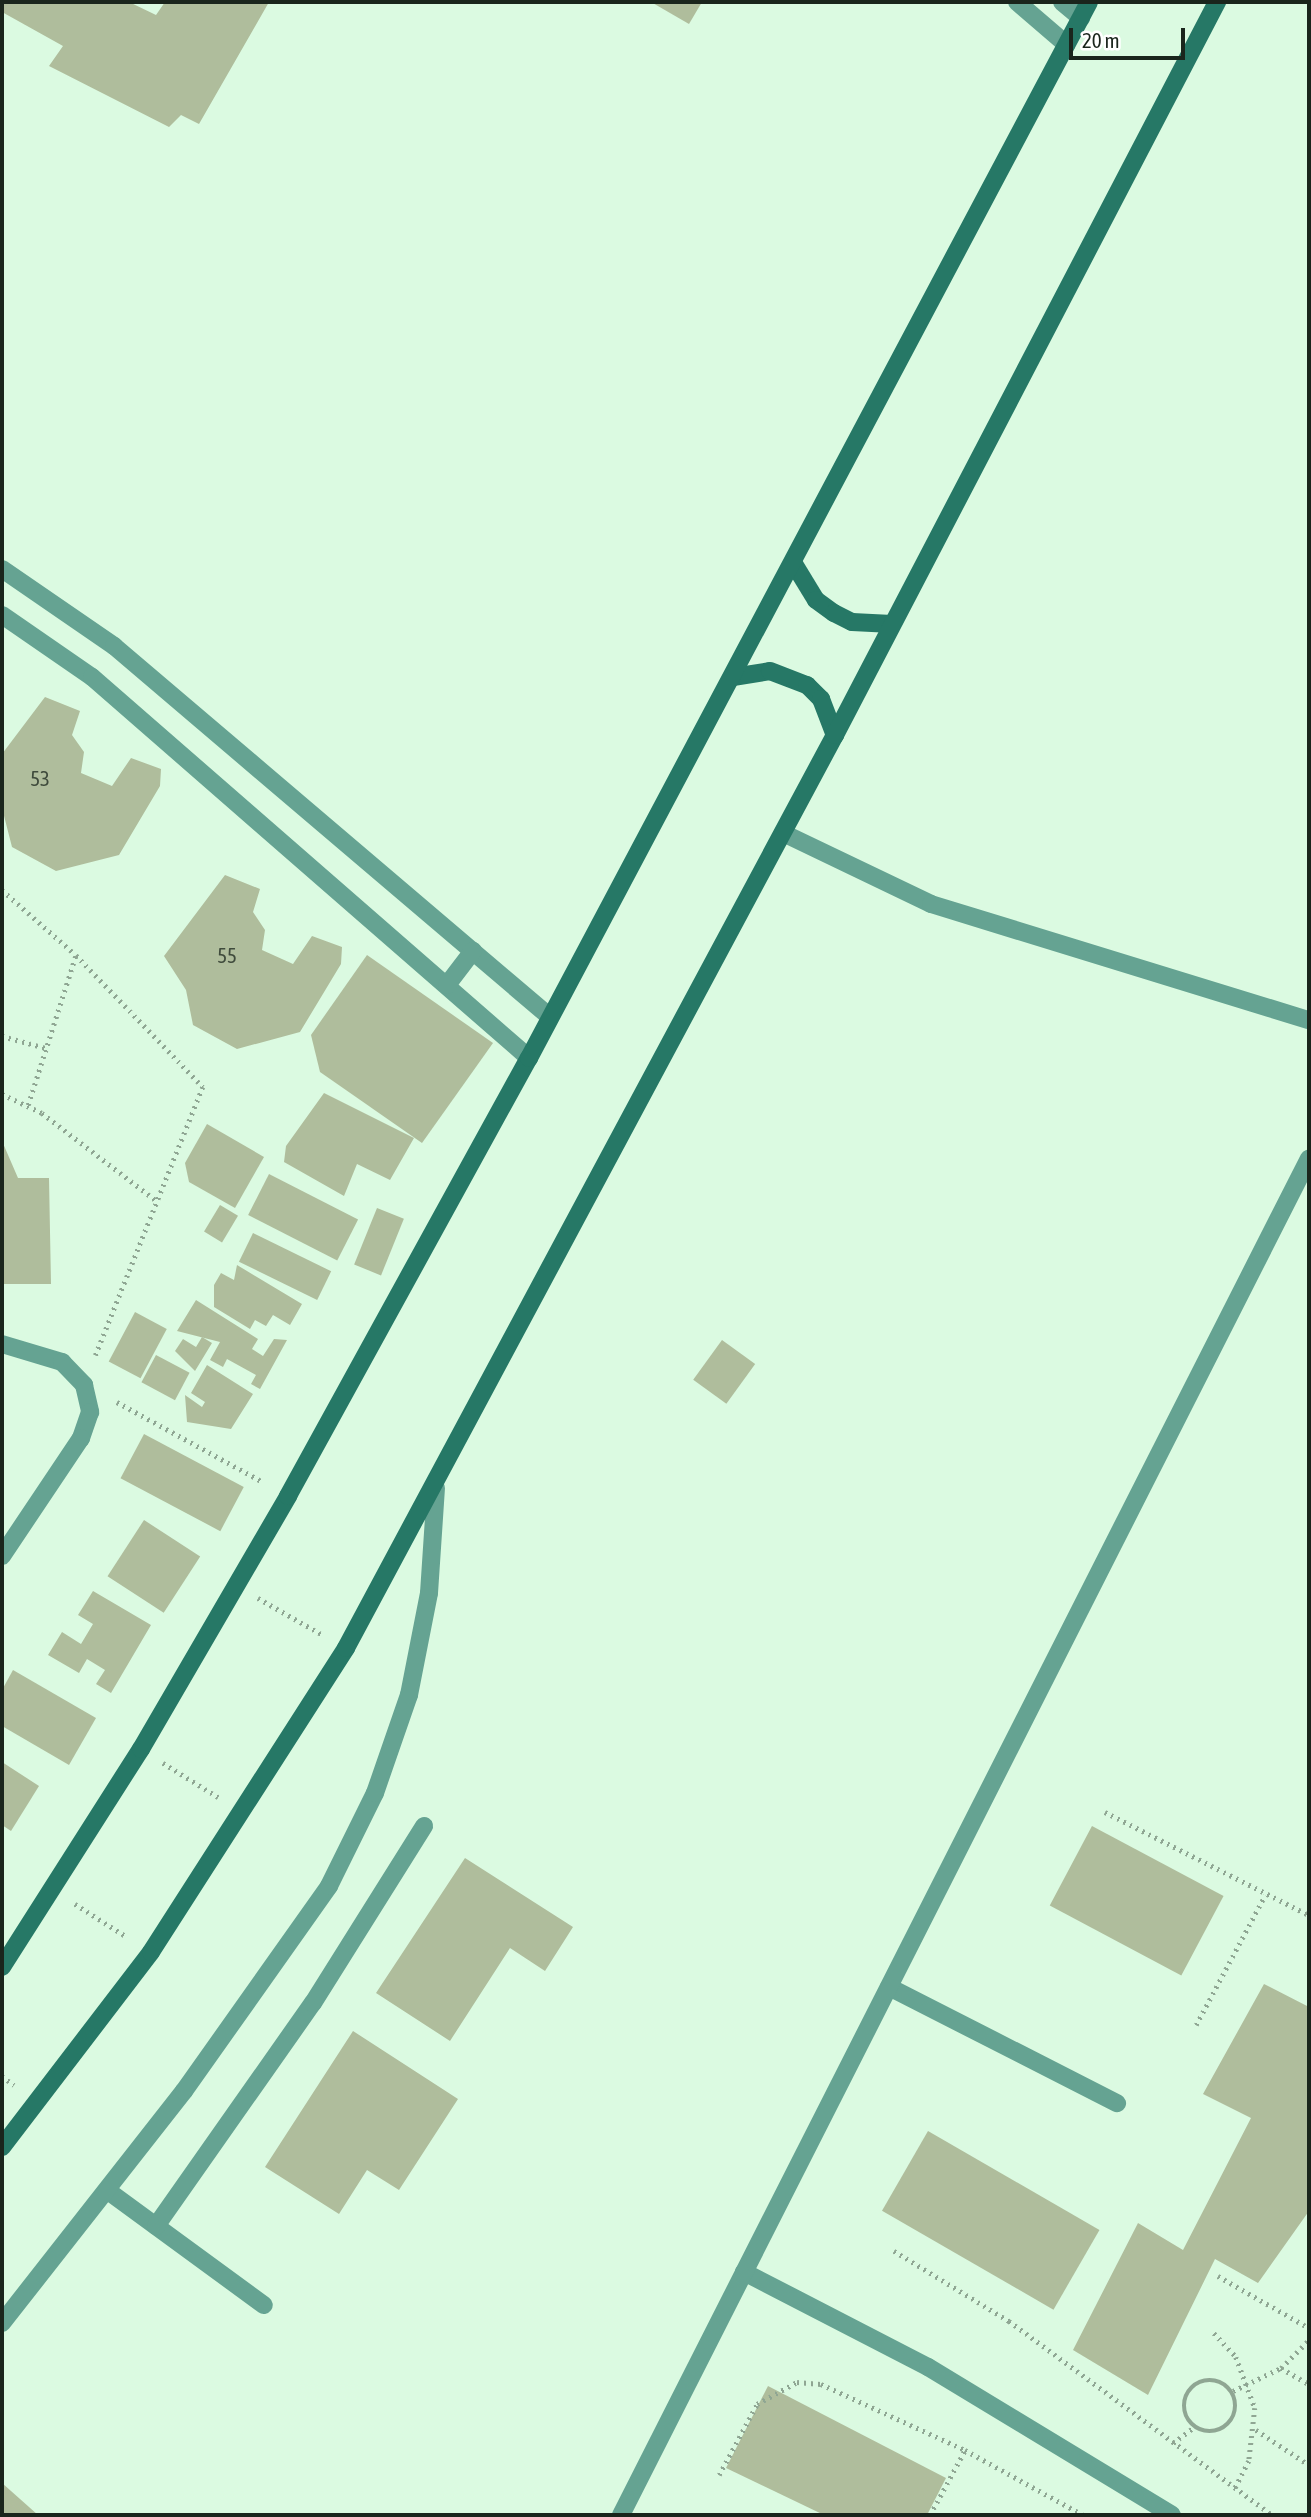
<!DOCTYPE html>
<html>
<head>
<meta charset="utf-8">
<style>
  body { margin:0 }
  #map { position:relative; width:1311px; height:2517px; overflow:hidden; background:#dbfae1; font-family:"Asap Condensed",sans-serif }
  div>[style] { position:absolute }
  .building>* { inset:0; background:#afbd9c; transform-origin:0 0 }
  .path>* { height:4.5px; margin-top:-2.25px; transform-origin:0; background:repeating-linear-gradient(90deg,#8fa693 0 2px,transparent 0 7px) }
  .path>.ring { margin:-2.25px; padding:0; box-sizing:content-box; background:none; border:4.5px solid #8fa693; border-radius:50% }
  .lane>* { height:18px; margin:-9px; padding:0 9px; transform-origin:9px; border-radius:9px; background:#65a392 }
  .street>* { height:18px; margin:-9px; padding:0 9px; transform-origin:9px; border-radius:9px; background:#65a392 }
  .secondary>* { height:18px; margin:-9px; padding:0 9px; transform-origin:9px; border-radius:9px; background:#267866 }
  span { translate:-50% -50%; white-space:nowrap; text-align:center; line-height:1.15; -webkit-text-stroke:7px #fff; paint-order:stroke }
  .number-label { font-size:21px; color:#3f4b3c }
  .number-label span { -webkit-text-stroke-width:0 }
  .frame { position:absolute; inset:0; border:4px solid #1a251c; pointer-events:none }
  .scale { position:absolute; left:1069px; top:28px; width:116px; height:32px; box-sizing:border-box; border:4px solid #1a251c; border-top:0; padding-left:9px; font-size:21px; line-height:24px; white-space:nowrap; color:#1a251c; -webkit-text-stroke:5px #fff; paint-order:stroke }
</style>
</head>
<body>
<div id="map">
  <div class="building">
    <div style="clip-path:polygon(2px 2px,129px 2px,156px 15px,165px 2px,269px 2px,199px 124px,181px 115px,169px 127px,49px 66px,63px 46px,2px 12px)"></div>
    <div style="clip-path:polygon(651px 2px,702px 2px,689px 24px)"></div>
    <div style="clip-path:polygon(45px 697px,80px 711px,72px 735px,84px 752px,81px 773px,112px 786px,131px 758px,161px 769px,160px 786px,119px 855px,56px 871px,12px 847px,2px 808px,2px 754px)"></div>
    <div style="clip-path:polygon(225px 875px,260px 889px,253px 912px,265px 930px,262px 950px,293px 964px,312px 936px,342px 947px,341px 964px,300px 1032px,237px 1049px,193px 1025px,186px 990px,164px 956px)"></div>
    <div style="clip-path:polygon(367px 955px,493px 1043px,422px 1143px,320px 1072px,311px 1035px)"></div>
    <div style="clip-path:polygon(324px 1093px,414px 1138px,390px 1180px,357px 1164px,344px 1196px,284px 1162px,286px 1146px)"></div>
    <div style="clip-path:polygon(207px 1124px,264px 1157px,235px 1208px,189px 1182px,185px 1163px)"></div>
    <div style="clip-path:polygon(2px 1141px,18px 1178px,49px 1178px,51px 1284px,3px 1284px)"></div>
    <div style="left:269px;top:1174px;width:100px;height:46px;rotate:27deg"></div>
    <div style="left:220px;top:1205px;width:21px;height:31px;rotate:31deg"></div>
    <div style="left:377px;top:1208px;width:29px;height:61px;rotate:22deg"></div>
    <div style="left:253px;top:1233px;width:87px;height:32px;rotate:26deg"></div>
    <div style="clip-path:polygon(237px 1265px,302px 1304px,290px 1325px,273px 1315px,266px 1326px,255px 1320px,250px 1329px,214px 1307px,214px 1285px,221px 1273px,234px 1280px)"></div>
    <div style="clip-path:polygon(196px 1300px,258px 1339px,252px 1349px,263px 1356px,274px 1339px,287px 1340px,260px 1389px,251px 1384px,256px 1375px,227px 1359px,223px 1367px,210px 1360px,220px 1342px,177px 1331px)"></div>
    <div style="left:135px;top:1312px;width:36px;height:56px;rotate:28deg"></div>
    <div style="clip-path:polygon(202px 1337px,212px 1343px,195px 1371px,175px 1351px,183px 1339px,196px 1347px)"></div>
    <div style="left:722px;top:1340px;width:41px;height:49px;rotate:36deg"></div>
    <div style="left:156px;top:1355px;width:38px;height:31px;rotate:28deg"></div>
    <div style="clip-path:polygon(207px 1365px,253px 1394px,231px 1429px,187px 1422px,185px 1395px,202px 1407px,205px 1402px,191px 1393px)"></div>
    <div style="left:144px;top:1434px;width:113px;height:50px;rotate:28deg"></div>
    <div style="left:144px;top:1520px;width:67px;height:67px;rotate:33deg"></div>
    <div style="clip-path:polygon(93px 1591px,151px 1625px,111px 1693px,96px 1684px,105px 1670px,87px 1659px,79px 1673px,48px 1655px,62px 1632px,81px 1644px,93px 1624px,78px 1615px)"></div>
    <div style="clip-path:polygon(13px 1670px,96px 1718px,69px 1765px,2px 1726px,2px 1690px)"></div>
    <div style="clip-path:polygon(2px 1762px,39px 1786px,11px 1831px,2px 1825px)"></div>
    <div style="left:1092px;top:1826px;width:149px;height:90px;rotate:28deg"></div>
    <div style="clip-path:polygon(465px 1858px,573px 1927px,545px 1971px,510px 1948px,450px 2041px,376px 1993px)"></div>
    <div style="clip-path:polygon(1264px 1984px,1309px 2007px,1309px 2211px,1258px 2283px,1215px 2259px,1148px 2395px,1073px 2350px,1138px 2223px,1183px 2250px,1251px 2118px,1203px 2094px)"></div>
    <div style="clip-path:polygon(353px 2031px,458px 2099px,399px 2190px,367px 2170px,339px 2214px,265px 2167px)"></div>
    <div style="left:928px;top:2131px;width:198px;height:92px;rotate:30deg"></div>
    <div style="clip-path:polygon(768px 2386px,946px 2478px,927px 2515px,824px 2515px,726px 2468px)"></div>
    <div style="clip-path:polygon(2px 2483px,38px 2515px,2px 2515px)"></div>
  </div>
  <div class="path">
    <div style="left:2px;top:890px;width:98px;rotate:41.3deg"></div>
    <div style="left:76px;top:955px;width:183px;rotate:46.1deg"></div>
    <div style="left:203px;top:1087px;width:289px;rotate:111.8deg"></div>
    <div style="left:2px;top:1036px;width:46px;rotate:15.3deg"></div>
    <div style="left:2px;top:1094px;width:44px;rotate:25.4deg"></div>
    <div style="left:42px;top:1113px;width:146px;rotate:37.5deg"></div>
    <div style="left:28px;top:1105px;width:157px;rotate:-72.3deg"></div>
    <div style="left:117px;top:1402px;width:166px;rotate:28.7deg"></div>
    <div style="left:258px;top:1598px;width:73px;rotate:29.7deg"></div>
    <div style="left:163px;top:1763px;width:65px;rotate:31.7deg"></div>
    <div style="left:1105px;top:1812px;width:229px;rotate:26.8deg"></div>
    <div style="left:75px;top:1904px;width:62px;rotate:32.4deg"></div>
    <div style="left:1196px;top:2025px;width:147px;rotate:-62deg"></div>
    <div style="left:2px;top:2076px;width:15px;rotate:37deg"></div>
    <div style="left:894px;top:2251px;width:135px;rotate:31.3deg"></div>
    <div style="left:1009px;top:2321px;width:327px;rotate:36.4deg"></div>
    <div style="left:1218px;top:2276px;width:105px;rotate:29.7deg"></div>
    <div style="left:1214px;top:2333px;width:33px;rotate:47deg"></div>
    <div style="left:1236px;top:2357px;width:54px;rotate:69.6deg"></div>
    <div style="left:1255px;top:2408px;width:53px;rotate:96.5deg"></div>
    <div style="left:1249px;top:2461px;width:31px;rotate:117deg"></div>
    <div style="left:1281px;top:2368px;width:32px;rotate:30deg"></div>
    <div class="ring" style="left:1184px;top:2380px;width:47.5px;height:47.5px"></div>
    <div style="left:1233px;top:2391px;width:53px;rotate:-25.6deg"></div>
    <div style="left:1281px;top:2368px;width:40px;rotate:-45deg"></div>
    <div style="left:1256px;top:2430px;width:64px;rotate:33.4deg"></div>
    <div style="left:1173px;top:2443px;width:26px;rotate:-37deg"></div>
    <div style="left:719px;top:2475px;width:81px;rotate:-61.8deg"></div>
    <div style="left:757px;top:2404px;width:46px;rotate:-28.8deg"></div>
    <div style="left:797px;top:2382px;width:24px;rotate:5deg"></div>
    <div style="left:821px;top:2384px;width:158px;rotate:24.6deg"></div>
    <div style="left:965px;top:2450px;width:135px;rotate:28.8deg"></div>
    <div style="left:930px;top:2515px;width:74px;rotate:-61.7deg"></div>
  </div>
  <div class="lane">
    <div style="left:889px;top:1987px;width:256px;rotate:27deg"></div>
    <div style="left:108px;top:2191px;width:193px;rotate:36.2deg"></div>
    <div style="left:156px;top:2226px;width:273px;rotate:-54.9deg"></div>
    <div style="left:313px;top:2003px;width:209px;rotate:-57.9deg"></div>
  </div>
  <div class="street">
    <div style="left:1017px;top:2px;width:65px;rotate:40.6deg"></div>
    <div style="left:1062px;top:2px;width:25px;rotate:40deg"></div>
    <div style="left:2px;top:569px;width:136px;rotate:34.5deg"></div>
    <div style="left:114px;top:646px;width:572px;rotate:40.4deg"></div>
    <div style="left:2px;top:615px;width:109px;rotate:34.6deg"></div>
    <div style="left:92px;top:677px;width:580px;rotate:41.08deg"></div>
    <div style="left:783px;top:833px;width:164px;rotate:25.6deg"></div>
    <div style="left:931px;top:904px;width:395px;rotate:17.1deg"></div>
    <div style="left:447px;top:985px;width:43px;rotate:-52.6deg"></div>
    <div style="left:2px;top:1344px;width:63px;rotate:16.7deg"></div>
    <div style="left:62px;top:1362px;width:32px;rotate:46deg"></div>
    <div style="left:84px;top:1385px;width:28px;rotate:77deg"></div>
    <div style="left:90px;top:1412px;width:28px;rotate:109deg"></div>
    <div style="left:81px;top:1438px;width:142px;rotate:123.8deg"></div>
    <div style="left:744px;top:2272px;width:207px;rotate:27.3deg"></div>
    <div style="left:928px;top:2367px;width:285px;rotate:31.2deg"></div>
    <div style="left:2px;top:2323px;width:295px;rotate:-51.9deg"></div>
    <div style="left:184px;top:2091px;width:251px;rotate:-54.7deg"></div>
    <div style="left:329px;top:1886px;width:104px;rotate:-63.7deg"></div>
    <div style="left:375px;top:1793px;width:104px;rotate:-70.9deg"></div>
    <div style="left:409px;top:1695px;width:104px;rotate:-78.9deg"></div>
    <div style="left:429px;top:1593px;width:105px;rotate:-86.2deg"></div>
    <div style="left:621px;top:2515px;width:1521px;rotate:-63.11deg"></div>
  </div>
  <div class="secondary">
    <div style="left:794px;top:564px;width:42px;rotate:58.6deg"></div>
    <div style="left:816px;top:600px;width:22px;rotate:36deg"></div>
    <div style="left:834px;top:613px;width:20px;rotate:27deg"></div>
    <div style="left:852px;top:622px;width:40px;rotate:2.9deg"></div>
    <div style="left:733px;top:677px;width:37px;rotate:-9deg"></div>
    <div style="left:770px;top:671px;width:40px;rotate:21deg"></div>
    <div style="left:807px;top:685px;width:20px;rotate:45deg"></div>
    <div style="left:821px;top:699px;width:39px;rotate:69deg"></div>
    <div style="left:2px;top:1967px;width:259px;rotate:-57.5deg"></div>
    <div style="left:141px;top:1749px;width:293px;rotate:-59.8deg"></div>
    <div style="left:288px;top:1496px;width:500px;rotate:-61.2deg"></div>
    <div style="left:529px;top:1058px;width:1195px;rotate:-62.06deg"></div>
    <div style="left:2px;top:2147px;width:245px;rotate:-52.6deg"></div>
    <div style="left:151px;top:1952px;width:361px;rotate:-57.3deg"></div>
    <div style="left:346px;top:1648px;width:1036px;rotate:-61.83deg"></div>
    <div style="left:835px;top:735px;width:827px;rotate:-62.47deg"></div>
  </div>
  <div class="number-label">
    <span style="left:40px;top:778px">53</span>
    <span style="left:227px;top:955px">55</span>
  </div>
  <div class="frame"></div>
  <div class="scale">20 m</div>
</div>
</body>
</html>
